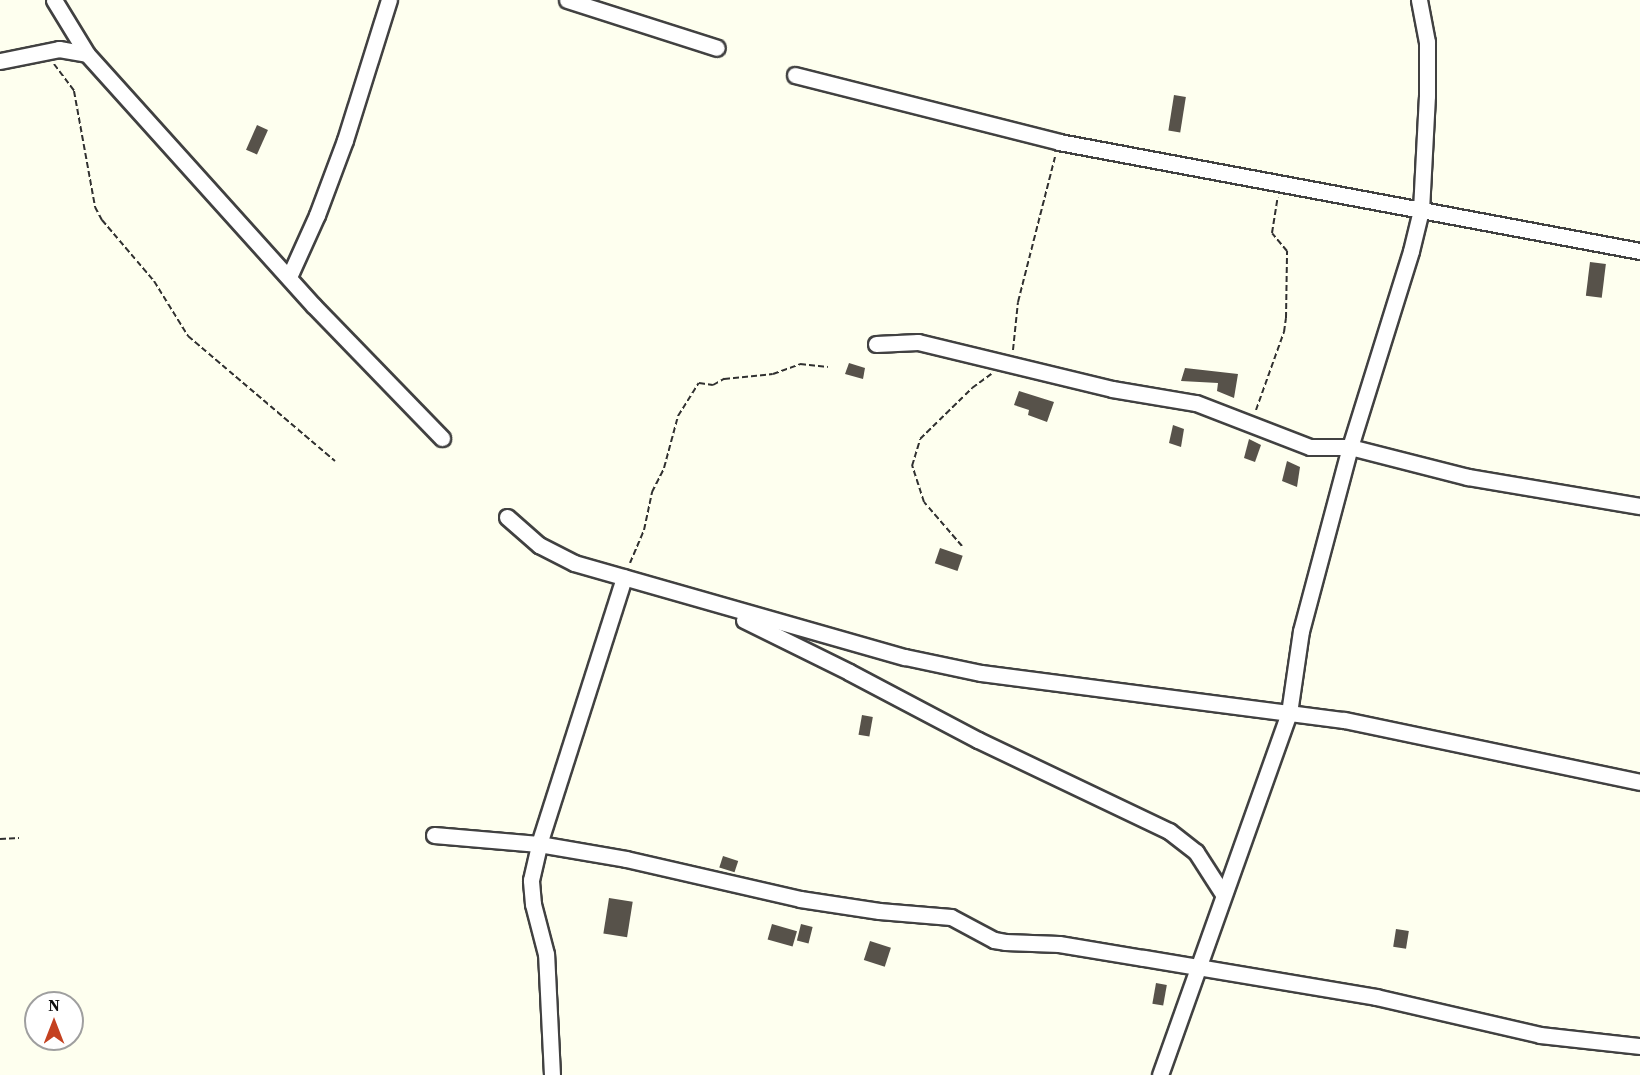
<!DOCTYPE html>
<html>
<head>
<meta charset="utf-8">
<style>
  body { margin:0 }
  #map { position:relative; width:1640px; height:1075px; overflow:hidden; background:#feffef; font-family:"Source Serif 4",serif }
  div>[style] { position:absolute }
  .building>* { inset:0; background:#57524a; transform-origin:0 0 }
  .path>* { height:2px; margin-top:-1px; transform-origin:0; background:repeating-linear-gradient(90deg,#303030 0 6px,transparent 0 9px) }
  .roads { filter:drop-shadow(2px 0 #414141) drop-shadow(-2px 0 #414141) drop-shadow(0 2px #414141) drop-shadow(0 -2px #414141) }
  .minor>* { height:15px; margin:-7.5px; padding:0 7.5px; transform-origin:7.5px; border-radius:7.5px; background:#fff }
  span { translate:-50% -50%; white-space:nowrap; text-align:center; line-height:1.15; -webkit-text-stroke:6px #fff; paint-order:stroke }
  .north { position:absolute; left:24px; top:991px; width:60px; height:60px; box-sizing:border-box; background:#fff; border:2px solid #9f9f9f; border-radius:50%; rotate:0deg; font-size:16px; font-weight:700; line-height:24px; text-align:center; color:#0e0e0e }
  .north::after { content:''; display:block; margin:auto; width:21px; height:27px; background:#c44120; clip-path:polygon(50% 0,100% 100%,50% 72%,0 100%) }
</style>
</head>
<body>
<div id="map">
  <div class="building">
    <div style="left:1174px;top:95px;width:12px;height:36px;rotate:9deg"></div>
    <div style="left:257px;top:125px;width:12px;height:27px;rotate:24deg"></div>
    <div style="left:1590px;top:262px;width:16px;height:34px;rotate:7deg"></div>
    <div style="clip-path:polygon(849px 363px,865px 368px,863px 379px,845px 374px)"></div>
    <div style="clip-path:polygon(1185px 368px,1238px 374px,1234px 398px,1217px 391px,1218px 383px,1181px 381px)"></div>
    <div style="clip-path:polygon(1019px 391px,1054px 402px,1047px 422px,1028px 415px,1029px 410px,1014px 405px)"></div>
    <div style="clip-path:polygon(1173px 425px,1184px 429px,1181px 447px,1169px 443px)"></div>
    <div style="clip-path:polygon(1249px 439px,1261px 445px,1255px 462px,1244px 458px)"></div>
    <div style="clip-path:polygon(1287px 461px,1300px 467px,1297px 487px,1282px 481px)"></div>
    <div style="left:940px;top:548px;width:24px;height:16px;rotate:19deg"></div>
    <div style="left:862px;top:715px;width:11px;height:20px;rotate:10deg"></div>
    <div style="left:723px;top:856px;width:16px;height:12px;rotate:18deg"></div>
    <div style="left:609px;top:898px;width:24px;height:36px;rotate:9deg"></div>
    <div style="left:772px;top:924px;width:26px;height:16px;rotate:16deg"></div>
    <div style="left:801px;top:924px;width:12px;height:17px;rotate:14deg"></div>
    <div style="left:1396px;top:929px;width:13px;height:18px;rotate:9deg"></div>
    <div style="left:870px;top:941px;width:22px;height:20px;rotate:18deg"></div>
    <div style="left:1156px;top:983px;width:11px;height:21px;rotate:10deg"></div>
  </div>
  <div class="path">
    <div style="left:54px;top:64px;width:34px;rotate:53deg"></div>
    <div style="left:74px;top:91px;width:118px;rotate:79.7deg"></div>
    <div style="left:95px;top:207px;width:15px;rotate:62deg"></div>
    <div style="left:102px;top:220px;width:80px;rotate:49.6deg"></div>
    <div style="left:154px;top:281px;width:65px;rotate:58.3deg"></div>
    <div style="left:188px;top:336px;width:193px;rotate:40.4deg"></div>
    <div style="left:1013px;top:350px;width:48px;rotate:-84.1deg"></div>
    <div style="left:1018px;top:302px;width:150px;rotate:-75.7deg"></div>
    <div style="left:1256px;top:410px;width:83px;rotate:-70.3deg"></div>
    <div style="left:1284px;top:332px;width:14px;rotate:-82deg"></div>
    <div style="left:1286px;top:318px;width:67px;rotate:-89.1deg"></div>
    <div style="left:1287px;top:251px;width:23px;rotate:-130deg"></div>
    <div style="left:1272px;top:233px;width:36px;rotate:-81deg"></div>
    <div style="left:962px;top:546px;width:58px;rotate:-130.8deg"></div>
    <div style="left:924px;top:502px;width:38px;rotate:-108deg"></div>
    <div style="left:912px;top:466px;width:28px;rotate:-73deg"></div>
    <div style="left:920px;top:439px;width:73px;rotate:-44.4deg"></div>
    <div style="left:972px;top:388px;width:24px;rotate:-36deg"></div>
    <div style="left:630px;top:563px;width:36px;rotate:-67deg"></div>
    <div style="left:644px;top:530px;width:39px;rotate:-78deg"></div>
    <div style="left:652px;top:492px;width:27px;rotate:-63deg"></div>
    <div style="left:664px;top:468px;width:54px;rotate:-74.9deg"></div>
    <div style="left:678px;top:416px;width:39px;rotate:-58deg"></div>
    <div style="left:699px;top:383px;width:14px;rotate:8deg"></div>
    <div style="left:713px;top:385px;width:13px;rotate:-29deg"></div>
    <div style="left:724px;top:379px;width:49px;rotate:-5.8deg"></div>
    <div style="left:773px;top:374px;width:29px;rotate:-20deg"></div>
    <div style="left:800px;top:364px;width:28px;rotate:6deg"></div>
    <div style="left:0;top:839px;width:19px;rotate:-3deg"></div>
  </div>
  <div class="roads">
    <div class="minor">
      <div style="left:54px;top:0;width:63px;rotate:58.6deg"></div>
      <div style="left:87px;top:54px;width:339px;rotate:48deg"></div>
      <div style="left:314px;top:306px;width:184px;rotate:45.9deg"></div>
      <div style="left:567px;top:0;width:157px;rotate:17.7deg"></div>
      <div style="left:0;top:61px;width:60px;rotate:-11.5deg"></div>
      <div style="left:59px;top:49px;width:28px;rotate:10deg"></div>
      <div style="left:795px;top:75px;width:272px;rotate:14.2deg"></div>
      <div style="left:1059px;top:142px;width:591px;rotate:10.63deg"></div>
      <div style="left:289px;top:277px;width:68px;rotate:-65.7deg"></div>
      <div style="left:317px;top:215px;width:80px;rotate:-69.5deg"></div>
      <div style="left:345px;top:140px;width:147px;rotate:-72.6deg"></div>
      <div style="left:876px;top:344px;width:42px;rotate:-2.7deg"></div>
      <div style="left:918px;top:342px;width:200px;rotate:13.6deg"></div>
      <div style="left:1112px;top:389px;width:85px;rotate:9.5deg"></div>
      <div style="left:1196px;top:403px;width:122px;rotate:21.1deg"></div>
      <div style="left:1310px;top:447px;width:40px"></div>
      <div style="left:1350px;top:447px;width:122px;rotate:14.3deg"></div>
      <div style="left:1468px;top:477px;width:174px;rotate:9.6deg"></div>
      <div style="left:507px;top:517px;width:43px;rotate:41.2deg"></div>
      <div style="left:539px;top:545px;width:39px;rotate:27deg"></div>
      <div style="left:574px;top:563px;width:344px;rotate:15.9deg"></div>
      <div style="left:905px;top:657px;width:78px;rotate:11.9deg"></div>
      <div style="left:981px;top:673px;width:366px;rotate:7.4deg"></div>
      <div style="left:1344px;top:720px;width:302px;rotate:11.8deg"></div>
      <div style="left:744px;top:620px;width:117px;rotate:26.3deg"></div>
      <div style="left:849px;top:672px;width:146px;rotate:27.8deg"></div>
      <div style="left:978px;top:740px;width:212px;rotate:25.5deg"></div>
      <div style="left:1169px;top:831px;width:34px;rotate:38deg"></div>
      <div style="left:1196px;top:852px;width:50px;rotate:57.3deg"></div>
      <div style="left:434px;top:835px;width:105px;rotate:4.9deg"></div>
      <div style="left:539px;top:844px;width:88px;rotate:9.8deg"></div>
      <div style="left:626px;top:859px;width:179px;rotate:12.9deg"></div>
      <div style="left:800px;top:899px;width:80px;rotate:8.6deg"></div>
      <div style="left:879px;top:911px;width:72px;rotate:4.8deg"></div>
      <div style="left:951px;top:917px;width:49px;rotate:28.1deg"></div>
      <div style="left:994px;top:940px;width:11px;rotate:10deg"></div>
      <div style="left:1005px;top:942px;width:54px;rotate:2.1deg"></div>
      <div style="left:1059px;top:944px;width:86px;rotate:9.4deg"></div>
      <div style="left:1144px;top:958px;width:235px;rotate:9.5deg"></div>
      <div style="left:1376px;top:997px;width:168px;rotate:13deg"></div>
      <div style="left:1540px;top:1035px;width:101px;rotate:6.3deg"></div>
      <div style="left:552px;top:1075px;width:121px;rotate:-92.8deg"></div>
      <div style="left:546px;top:954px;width:52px;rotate:-104.6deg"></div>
      <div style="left:533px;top:904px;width:24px;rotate:-95deg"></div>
      <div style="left:531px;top:880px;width:37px;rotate:-77deg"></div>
      <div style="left:539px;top:844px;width:280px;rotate:-72.3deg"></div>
      <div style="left:1160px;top:1075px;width:384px;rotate:-70.4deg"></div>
      <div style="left:1289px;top:713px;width:83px;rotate:-81.7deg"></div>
      <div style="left:1301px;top:631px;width:190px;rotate:-75.1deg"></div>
      <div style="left:1350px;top:447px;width:205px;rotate:-72.7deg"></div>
      <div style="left:1411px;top:251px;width:42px;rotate:-76.3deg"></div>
      <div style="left:1421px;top:210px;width:114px;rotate:-87deg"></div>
      <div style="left:1427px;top:96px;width:54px;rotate:-90deg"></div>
      <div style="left:1427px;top:42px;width:43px;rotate:-100.8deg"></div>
    </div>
  </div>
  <div class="north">N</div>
</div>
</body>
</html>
